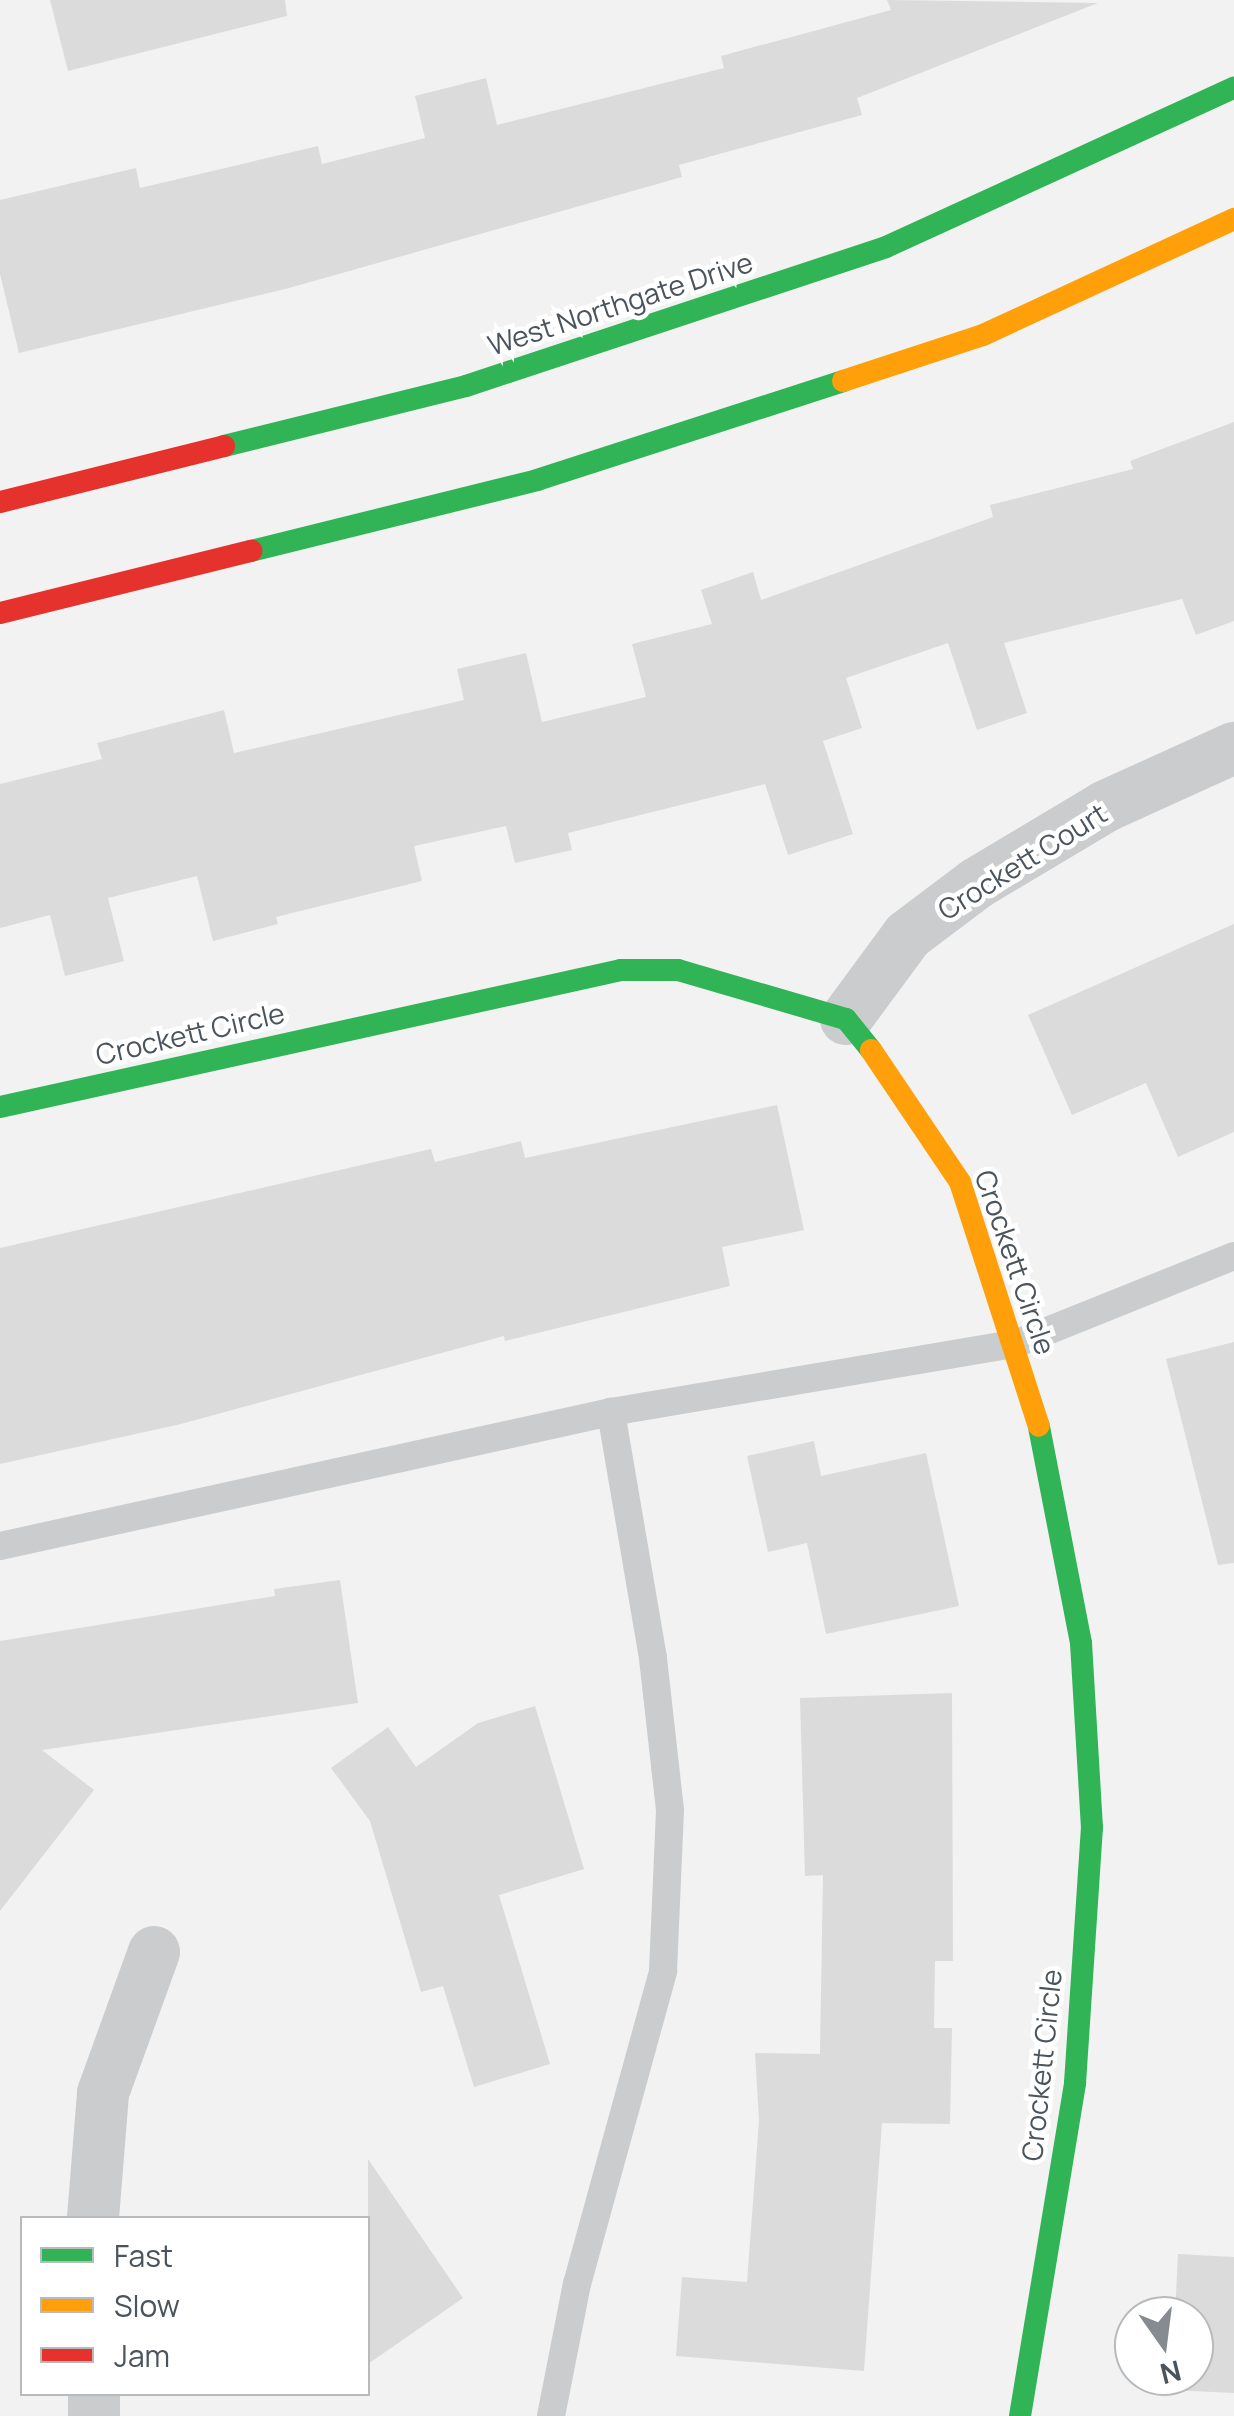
<!DOCTYPE html>
<html>
<head>
<meta charset="utf-8">
<style>
  body { margin:0 }
  #map { position:relative; width:1234px; height:2416px; overflow:hidden; background:#f2f2f2; font-family:Manrope,sans-serif }
  div>[style] { position:absolute }
  .building>* { inset:0; background:#dbdbdc }
  .lane>* { height:28px; margin:-14px; padding:0 14px; transform-origin:14px; border-radius:14px; background:#cacccd }
  .street>* { height:52px; margin:-26px; padding:0 26px; transform-origin:26px; border-radius:26px; background:#cacccd }
  .fast>* { height:22px; margin:-11px; padding:0 11px; transform-origin:11px; border-radius:11px; background:#30b455 }
  .slow>* { height:22px; margin:-11px; padding:0 11px; transform-origin:11px; border-radius:11px; background:#ff9f0a }
  .jam>* { height:22px; margin:-11px; padding:0 11px; transform-origin:11px; border-radius:11px; background:#e5322d }
  span { translate:-50% -50%; white-space:nowrap; text-align:center; line-height:1.15; -webkit-text-stroke:9px #fff; paint-order:stroke }
  .street-label { font-size:28px; color:#4b545c }
  .legend { position:absolute; left:20px; top:2216px; width:350px; height:180px; box-sizing:border-box; background:#fff; border:2px solid #b7bbbe; margin:0; padding:12px 18px; list-style:none; font-size:30px; color:#4b545c }
  .legend li { display:flex; align-items:center; gap:20px; height:50px }
  .legend b { width:50px; border:2px solid #b7bbbe }
  .north { position:absolute; left:1114px; top:2296px; width:100px; height:100px; box-sizing:border-box; background:#fff; border:2px solid #b7bbbe; border-radius:50%; rotate:166deg; font-size:28px; font-weight:700; line-height:40px; text-align:center; color:#4b545c }
  .north::after { content:''; display:block; margin:auto; width:35px; height:45px; background:#858b90; clip-path:polygon(50% 0,100% 100%,50% 72%,0 100%) }
</style>
</head>
<body>
<div id="map">
  <div class="building">
    <div style="clip-path:polygon(50px 0,285px 0,287px 16px,68px 71px)"></div>
    <div style="clip-path:polygon(887px 0,1098px 3px,857px 98px,862px 115px,679px 165px,682px 177px,289px 288px,19px 353px,0 274px,0 200px,136px 168px,140px 188px,318px 146px,322px 164px,425px 138px,415px 96px,486px 78px,497px 125px,724px 68px,721px 56px,891px 10px)"></div>
    <div style="clip-path:polygon(1234px 422px,1234px 621px,1196px 635px,1182px 599px,1004px 643px,1027px 713px,977px 730px,948px 643px,846px 678px,862px 728px,823px 741px,853px 834px,788px 855px,765px 784px,568px 833px,572px 850px,515px 863px,506px 826px,414px 846px,422px 881px,276px 917px,278px 924px,213px 941px,197px 876px,108px 898px,124px 961px,65px 976px,50px 915px,0 928px,0 784px,102px 759px,97px 743px,224px 710px,234px 753px,464px 700px,457px 669px,526px 653px,542px 722px,646px 697px,632px 644px,712px 624px,701px 590px,753px 572px,761px 600px,993px 517px,990px 505px,1133px 469px,1130px 461px)"></div>
    <div style="clip-path:polygon(1234px 924px,1234px 1132px,1178px 1157px,1146px 1083px,1072px 1115px,1028px 1015px)"></div>
    <div style="clip-path:polygon(777px 1105px,804px 1230px,722px 1247px,730px 1286px,505px 1341px,504px 1336px,181px 1424px,0 1464px,0 1248px,431px 1149px,435px 1162px,521px 1141px,525px 1158px)"></div>
    <div style="clip-path:polygon(1234px 1342px,1234px 1563px,1218px 1565px,1166px 1359px)"></div>
    <div style="clip-path:polygon(814px 1441px,821px 1476px,926px 1453px,959px 1606px,826px 1634px,807px 1543px,768px 1552px,747px 1456px)"></div>
    <div style="clip-path:polygon(340px 1580px,358px 1703px,42px 1750px,94px 1790px,0 1911px,0 1641px,275px 1596px,274px 1589px)"></div>
    <div style="clip-path:polygon(952px 1693px,953px 1961px,935px 1961px,934px 2028px,952px 2028px,950px 2124px,882px 2123px,864px 2371px,676px 2356px,682px 2277px,747px 2282px,759px 2121px,755px 2053px,820px 2054px,823px 1875px,805px 1876px,800px 1698px)"></div>
    <div style="clip-path:polygon(535px 1706px,584px 1869px,499px 1895px,550px 2064px,474px 2087px,443px 1986px,421px 1992px,370px 1821px,331px 1768px,388px 1727px,416px 1767px,478px 1723px)"></div>
    <div style="clip-path:polygon(368px 2159px,463px 2298px,368px 2364px)"></div>
    <div style="clip-path:polygon(1178px 2254px,1234px 2257px,1234px 2393px,1171px 2390px,1172px 2376px,1194px 2376px,1194px 2316px,1175px 2316px)"></div>
  </div>
  <div class="lane">
    <div style="left:0;top:1546px;width:626px;rotate:-12.37deg"></div>
    <div style="left:611px;top:1412px;width:410px;rotate:-9.6deg"></div>
    <div style="left:1015px;top:1344px;width:236px;rotate:-21.9deg"></div>
    <div style="left:551px;top:2416px;width:135px;rotate:-78.9deg"></div>
    <div style="left:577px;top:2284px;width:325px;rotate:-74.6deg"></div>
    <div style="left:663px;top:1971px;width:161px;rotate:-87.5deg"></div>
    <div style="left:670px;top:1810px;width:153px;rotate:-96.4deg"></div>
    <div style="left:653px;top:1658px;width:250px;rotate:-99.7deg"></div>
  </div>
  <div class="street">
    <div style="left:846px;top:1019px;width:104px;rotate:-53.6deg"></div>
    <div style="left:908px;top:935px;width:86px;rotate:-37deg"></div>
    <div style="left:977px;top:883px;width:150px;rotate:-30.8deg"></div>
    <div style="left:1106px;top:806px;width:141px;rotate:-24.4deg"></div>
    <div style="left:93px;top:2218px;width:125px;rotate:-85.4deg"></div>
    <div style="left:103px;top:2093px;width:150px;rotate:-70.1deg"></div>
    <div style="left:94px;top:2394px;width:22px;rotate:90deg"></div>
  </div>
  <div class="fast">
    <div style="left:224px;top:446px;width:249px;rotate:-13.9deg"></div>
    <div style="left:466px;top:386px;width:442px;rotate:-18.3deg"></div>
    <div style="left:886px;top:247px;width:383px;rotate:-24.6deg"></div>
    <div style="left:251px;top:551px;width:295px;rotate:-13.9deg"></div>
    <div style="left:537px;top:480px;width:322px;rotate:-17.9deg"></div>
    <div style="left:0;top:1107px;width:636px;rotate:-12.44deg"></div>
    <div style="left:621px;top:970px;width:57px"></div>
    <div style="left:678px;top:970px;width:175px;rotate:16.3deg"></div>
    <div style="left:846px;top:1019px;width:40px;rotate:51deg"></div>
    <div style="left:1020px;top:2416px;width:338px;rotate:-80.6deg"></div>
    <div style="left:1075px;top:2083px;width:256px;rotate:-86.2deg"></div>
    <div style="left:1092px;top:1828px;width:185px;rotate:-93.4deg"></div>
    <div style="left:1081px;top:1643px;width:221px;rotate:-101deg"></div>
  </div>
  <div class="slow">
    <div style="left:843px;top:381px;width:147px;rotate:-18.2deg"></div>
    <div style="left:983px;top:335px;width:277px;rotate:-24.8deg"></div>
    <div style="left:871px;top:1050px;width:159px;rotate:56deg"></div>
    <div style="left:960px;top:1182px;width:256px;rotate:72.1deg"></div>
  </div>
  <div class="jam">
    <div style="left:0;top:502px;width:231px;rotate:-14deg"></div>
    <div style="left:0;top:613px;width:259px;rotate:-13.9deg"></div>
  </div>
  <div class="street-label">
    <span style="left:620px;top:303px;rotate:-18deg">West Northgate Drive</span>
    <span style="left:1022px;top:861px;rotate:-32deg">Crockett Court</span>
    <span style="left:190px;top:1033px;rotate:-13deg">Crockett Circle</span>
    <span style="left:1016px;top:1262px;rotate:71deg">Crockett Circle</span>
    <span style="left:1041px;top:2065px;rotate:-84deg">Crockett Circle</span>
  </div>
  <ul class="legend">
  <li><b style="height:12px;background:#30b455"></b>Fast</li>
  <li><b style="height:12px;background:#ff9f0a"></b>Slow</li>
  <li><b style="height:12px;background:#e5322d"></b>Jam</li>
  </ul>
  <div class="north">N</div>
</div>
</body>
</html>
